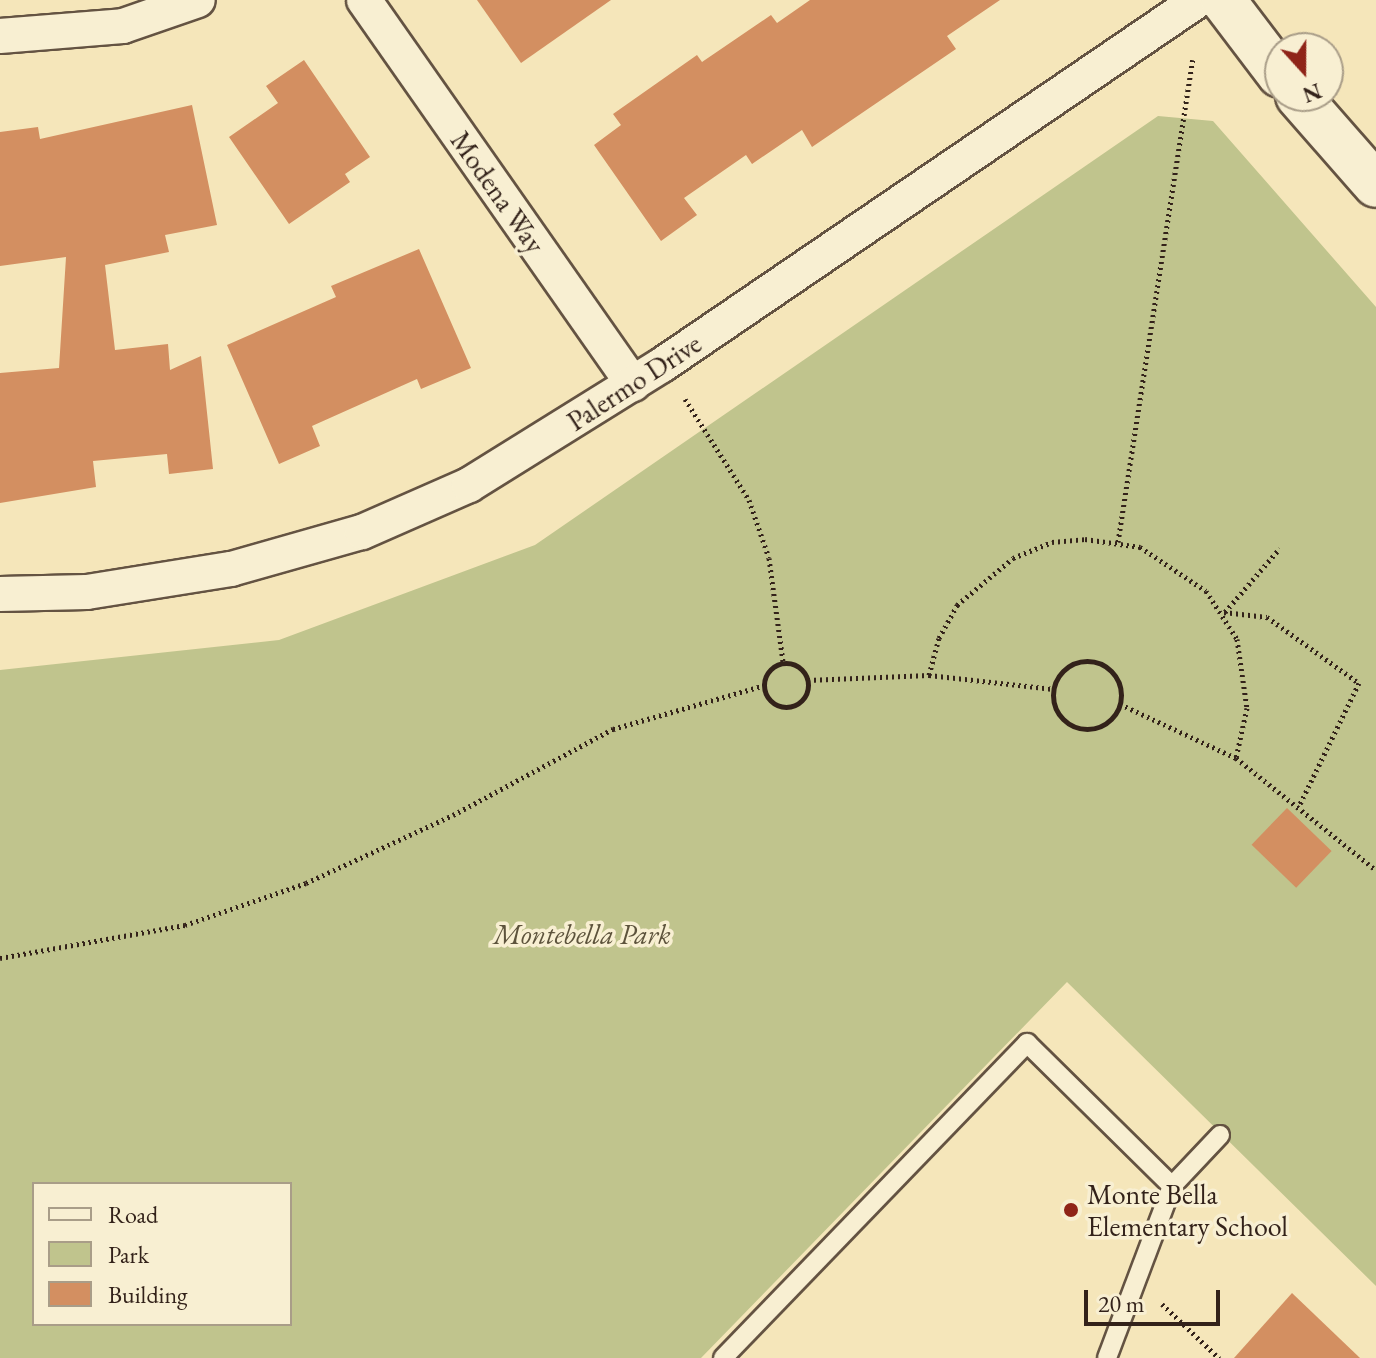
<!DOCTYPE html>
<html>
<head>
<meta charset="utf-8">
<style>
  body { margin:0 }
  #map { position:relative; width:1376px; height:1358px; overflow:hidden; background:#f5e6ba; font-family:"EB Garamond",serif }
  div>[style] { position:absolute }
  .green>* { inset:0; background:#c0c48d }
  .building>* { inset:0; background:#d38f61; transform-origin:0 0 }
  .path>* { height:5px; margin-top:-2.5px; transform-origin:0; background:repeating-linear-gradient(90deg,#33221a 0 2px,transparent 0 6px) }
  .path>.ring { margin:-2.5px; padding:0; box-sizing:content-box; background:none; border:5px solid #33221a; border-radius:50% }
  .roads { filter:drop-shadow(2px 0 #645342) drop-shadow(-2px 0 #645342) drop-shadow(0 2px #645342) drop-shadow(0 -2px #645342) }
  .service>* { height:18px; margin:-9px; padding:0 9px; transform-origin:9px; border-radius:9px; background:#f8efd2 }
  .minor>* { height:34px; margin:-17px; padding:0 17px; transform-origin:17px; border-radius:17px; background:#f8efd2 }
  .tertiary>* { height:44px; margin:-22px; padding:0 22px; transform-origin:22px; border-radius:22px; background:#f8efd2 }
  .dots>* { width:22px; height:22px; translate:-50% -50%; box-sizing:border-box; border:4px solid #f8efd2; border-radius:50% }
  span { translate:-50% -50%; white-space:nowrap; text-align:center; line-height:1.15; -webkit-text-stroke:7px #f8efd2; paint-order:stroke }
  .street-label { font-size:28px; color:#33221a }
  .park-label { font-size:28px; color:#5d533c; font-style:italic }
  .poi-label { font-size:28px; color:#33221a }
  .left { translate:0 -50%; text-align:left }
  .legend { position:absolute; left:32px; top:1182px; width:260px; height:144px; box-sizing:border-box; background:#f8efd2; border:2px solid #a99d88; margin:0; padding:10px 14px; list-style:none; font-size:24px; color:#33221a }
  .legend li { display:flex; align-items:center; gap:16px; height:40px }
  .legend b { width:40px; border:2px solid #a99d88 }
  .north { position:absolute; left:1264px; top:32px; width:80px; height:80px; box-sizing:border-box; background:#f8efd2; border:2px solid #a99d88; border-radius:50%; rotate:159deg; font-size:22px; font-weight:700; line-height:32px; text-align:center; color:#33221a }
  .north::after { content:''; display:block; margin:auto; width:28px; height:36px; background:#8f2418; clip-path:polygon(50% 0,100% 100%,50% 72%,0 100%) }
  .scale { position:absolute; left:1084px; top:1290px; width:136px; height:36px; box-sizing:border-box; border:4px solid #33221a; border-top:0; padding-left:10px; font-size:24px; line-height:28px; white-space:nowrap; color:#33221a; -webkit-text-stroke:6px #f8efd2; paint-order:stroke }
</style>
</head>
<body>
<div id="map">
  <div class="green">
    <div style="clip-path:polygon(evenodd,1158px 116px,1213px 121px,1376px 307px,1376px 1286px,1067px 982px,701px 1358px,0 1358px,0 670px,279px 640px,535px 545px,1158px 116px,34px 1184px,290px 1184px,290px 1324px,34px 1324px,34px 1184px)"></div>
  </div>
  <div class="building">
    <div style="clip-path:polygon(477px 0,611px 0,521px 63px)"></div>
    <div style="clip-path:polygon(810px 0,1000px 0,947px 36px,956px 49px,812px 147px,802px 130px,752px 164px,746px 155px,684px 198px,697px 215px,661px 241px,594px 145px,621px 125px,613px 114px,697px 55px,702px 62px,771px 15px,777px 23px)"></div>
    <div style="clip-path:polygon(304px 60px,370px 157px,345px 174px,350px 182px,289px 224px,229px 137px,278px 103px,266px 86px)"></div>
    <div style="clip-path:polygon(192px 105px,217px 225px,165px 235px,169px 252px,105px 265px,115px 350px,168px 344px,170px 370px,201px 356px,213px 469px,169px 474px,167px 454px,93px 461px,96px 487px,0 503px,0 373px,59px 368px,66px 257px,0 266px,0 132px,38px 127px,40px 139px)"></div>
    <div style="clip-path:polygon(419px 249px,471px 368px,421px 389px,417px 379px,312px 426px,320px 446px,279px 464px,227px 345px,336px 297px,331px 286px)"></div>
    <div style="left:1287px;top:808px;width:62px;height:51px;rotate:44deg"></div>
    <div style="clip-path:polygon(1292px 1293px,1360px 1358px,1234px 1358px)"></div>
  </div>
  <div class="path">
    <div style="left:685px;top:399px;width:120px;rotate:57.6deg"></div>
    <div style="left:749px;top:500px;width:61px;rotate:71deg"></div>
    <div style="left:769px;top:558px;width:105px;rotate:82.3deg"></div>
    <div style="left:1118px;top:542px;width:488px;rotate:-81.2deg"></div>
    <div style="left:1224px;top:612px;width:43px;rotate:6.6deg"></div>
    <div style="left:1267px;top:617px;width:113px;rotate:35.7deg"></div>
    <div style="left:1359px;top:683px;width:137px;rotate:116deg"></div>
    <div style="left:1225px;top:612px;width:84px;rotate:-49.3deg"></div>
    <div class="ring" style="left:1053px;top:661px;width:63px;height:63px"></div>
    <div class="ring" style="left:764px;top:663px;width:39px;height:39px"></div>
    <div style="left:929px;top:675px;width:38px;rotate:-75deg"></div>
    <div style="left:939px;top:638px;width:38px;rotate:-61deg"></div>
    <div style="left:957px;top:605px;width:73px;rotate:-40deg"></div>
    <div style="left:1013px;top:558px;width:42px;rotate:-22.3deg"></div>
    <div style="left:1052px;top:542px;width:33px;rotate:-5deg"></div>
    <div style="left:1085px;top:539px;width:56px;rotate:8.3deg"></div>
    <div style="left:1140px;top:547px;width:79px;rotate:33.7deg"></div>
    <div style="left:1206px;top:591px;width:57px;rotate:57.1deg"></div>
    <div style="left:1237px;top:639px;width:70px;rotate:81.8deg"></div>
    <div style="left:1247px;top:708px;width:51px;rotate:102.4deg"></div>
    <div style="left:808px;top:680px;width:121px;rotate:-2.4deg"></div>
    <div style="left:929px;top:675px;width:125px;rotate:6.4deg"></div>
    <div style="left:1120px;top:704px;width:128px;rotate:25deg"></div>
    <div style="left:1236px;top:758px;width:179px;rotate:38.7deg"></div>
    <div style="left:0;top:958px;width:188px;rotate:-10.1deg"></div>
    <div style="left:185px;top:925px;width:128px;rotate:-19.1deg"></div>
    <div style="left:306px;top:883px;width:162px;rotate:-24.8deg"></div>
    <div style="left:453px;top:815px;width:182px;rotate:-28.3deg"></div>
    <div style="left:613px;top:729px;width:158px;rotate:-16.1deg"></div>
    <div style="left:1162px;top:1304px;width:79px;rotate:43.5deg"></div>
  </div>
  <div class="roads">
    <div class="service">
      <div style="left:723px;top:1358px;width:438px;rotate:-46deg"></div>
      <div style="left:1027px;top:1043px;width:204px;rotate:44.6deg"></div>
      <div style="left:1172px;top:1186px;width:70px;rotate:-46.7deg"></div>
      <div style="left:1107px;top:1358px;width:184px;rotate:-69.3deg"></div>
    </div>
    <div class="minor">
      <div style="left:364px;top:0;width:469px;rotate:55deg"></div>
      <div style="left:0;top:36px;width:123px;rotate:-4.6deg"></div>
      <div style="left:123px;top:26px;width:79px;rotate:-19.1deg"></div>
      <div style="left:0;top:594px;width:87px;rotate:-1.3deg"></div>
      <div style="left:87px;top:592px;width:146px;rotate:-9.1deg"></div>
      <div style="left:231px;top:569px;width:136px;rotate:-15.8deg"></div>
      <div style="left:362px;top:532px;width:117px;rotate:-23.7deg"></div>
      <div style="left:469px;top:485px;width:227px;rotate:-31.9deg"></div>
      <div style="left:662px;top:365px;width:648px;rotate:-34.25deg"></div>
    </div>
    <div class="tertiary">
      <div style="left:1223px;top:0;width:94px;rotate:52.8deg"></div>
      <div style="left:1298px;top:96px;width:118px;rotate:48.8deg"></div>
    </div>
  </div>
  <div class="dots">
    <div style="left:1071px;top:1210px;background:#8f2418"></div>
  </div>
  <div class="street-label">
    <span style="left:498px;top:192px;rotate:55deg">Modena Way</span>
    <span style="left:634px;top:382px;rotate:-33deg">Palermo Drive</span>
  </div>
  <div class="park-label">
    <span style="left:582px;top:934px">Montebella Park</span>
  </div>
  <div class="poi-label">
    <span class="left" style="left:1087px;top:1210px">Monte Bella<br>Elementary School</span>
  </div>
  <ul class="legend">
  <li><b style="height:10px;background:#f8efd2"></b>Road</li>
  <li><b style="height:22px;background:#c0c48d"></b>Park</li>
  <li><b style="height:22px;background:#d38f61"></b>Building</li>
  </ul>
  <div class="north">N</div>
  <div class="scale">20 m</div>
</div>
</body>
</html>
